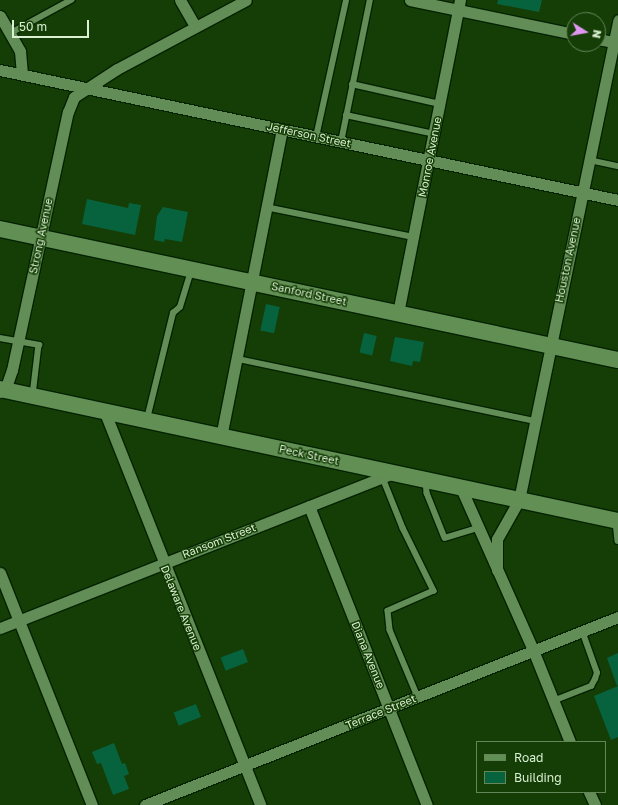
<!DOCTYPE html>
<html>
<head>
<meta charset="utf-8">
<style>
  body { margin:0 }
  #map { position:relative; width:618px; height:805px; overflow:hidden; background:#153d06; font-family:"Golos Text",sans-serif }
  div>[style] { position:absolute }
  .building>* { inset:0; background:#07633e; transform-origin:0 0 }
  .roads { filter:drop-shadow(1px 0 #042200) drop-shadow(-1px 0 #042200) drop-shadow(0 1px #042200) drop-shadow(0 -1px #042200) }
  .lane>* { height:5.5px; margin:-2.75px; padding:0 2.75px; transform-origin:2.75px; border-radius:2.75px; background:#628d56 }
  .street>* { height:11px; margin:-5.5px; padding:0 5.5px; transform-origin:5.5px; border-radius:5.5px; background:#628d56 }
  .secondary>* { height:16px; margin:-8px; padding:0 8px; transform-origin:8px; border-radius:8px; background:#618f54 }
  span { translate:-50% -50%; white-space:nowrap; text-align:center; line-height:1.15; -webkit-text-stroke:3px #153d06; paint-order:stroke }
  .street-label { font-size:11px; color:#d9f0d2 }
  .legend { position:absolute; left:476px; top:741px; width:130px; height:52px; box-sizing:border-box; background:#153d06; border:1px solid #638558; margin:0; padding:5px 7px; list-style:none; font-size:12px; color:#d9f0d2 }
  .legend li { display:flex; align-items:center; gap:8px; height:20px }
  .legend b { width:20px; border:1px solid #638558 }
  .north { position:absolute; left:566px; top:12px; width:40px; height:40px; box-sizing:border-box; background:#153d06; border:1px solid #638558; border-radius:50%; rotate:101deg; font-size:11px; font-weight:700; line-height:16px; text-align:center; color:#d9f0d2 }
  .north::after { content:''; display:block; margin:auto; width:14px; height:18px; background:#df98f2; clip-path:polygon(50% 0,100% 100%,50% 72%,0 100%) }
  .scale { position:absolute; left:12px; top:20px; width:77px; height:18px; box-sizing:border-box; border:2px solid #d9f0d2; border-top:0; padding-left:5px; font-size:12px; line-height:14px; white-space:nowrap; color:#d9f0d2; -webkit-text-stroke:3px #153d06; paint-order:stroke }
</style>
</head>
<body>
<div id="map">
  <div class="building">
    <div style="clip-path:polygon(498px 0,542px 0,539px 12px,497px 4px)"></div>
    <div style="clip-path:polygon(87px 199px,128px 208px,129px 203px,141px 205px,135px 235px,82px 224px)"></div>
    <div style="clip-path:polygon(163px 207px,188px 212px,182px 242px,165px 239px,164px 242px,154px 240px,157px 216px)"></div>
    <div style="left:266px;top:304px;width:14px;height:27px;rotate:12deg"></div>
    <div style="left:364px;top:333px;width:13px;height:20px;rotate:13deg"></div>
    <div style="clip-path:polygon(395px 337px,424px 342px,420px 362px,413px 361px,412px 366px,390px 361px)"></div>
    <div style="left:243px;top:649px;width:14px;height:24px;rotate:69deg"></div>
    <div style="clip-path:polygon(618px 653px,618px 685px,617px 686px,607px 658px)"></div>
    <div style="clip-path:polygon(618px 686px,618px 737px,611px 740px,594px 696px)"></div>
    <div style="left:196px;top:704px;width:14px;height:24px;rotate:69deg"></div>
    <div style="clip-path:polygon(114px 743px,122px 764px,125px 763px,129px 774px,124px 776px,129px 789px,113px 795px,101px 763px,97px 764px,92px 752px)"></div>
  </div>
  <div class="roads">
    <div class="lane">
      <div style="left:9px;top:34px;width:71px;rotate:-28.7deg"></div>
      <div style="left:352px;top:84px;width:90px;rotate:12.8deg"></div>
      <div style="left:346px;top:115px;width:91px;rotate:12.1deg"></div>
      <div style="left:316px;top:137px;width:140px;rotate:-77.6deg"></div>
      <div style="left:341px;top:142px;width:145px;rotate:-78.5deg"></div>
      <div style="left:589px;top:160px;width:30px;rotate:12deg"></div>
      <div style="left:266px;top:207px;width:151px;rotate:11.5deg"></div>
      <div style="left:0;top:338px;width:40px;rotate:10deg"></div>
      <div style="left:39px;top:345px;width:50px;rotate:96.8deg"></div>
      <div style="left:238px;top:359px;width:302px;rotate:11.8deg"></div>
      <div style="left:147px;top:419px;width:109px;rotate:-76.2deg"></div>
      <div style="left:173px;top:313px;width:9px;rotate:-41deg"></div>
      <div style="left:180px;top:307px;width:39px;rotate:-73deg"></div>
      <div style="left:383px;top:478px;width:54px;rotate:68.2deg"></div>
      <div style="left:403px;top:528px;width:70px;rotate:63.8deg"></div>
      <div style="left:434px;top:591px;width:50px;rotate:156.5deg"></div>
      <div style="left:388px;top:611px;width:19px;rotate:84deg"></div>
      <div style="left:390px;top:630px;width:73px;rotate:67.3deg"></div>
      <div style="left:426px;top:481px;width:12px;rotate:85deg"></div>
      <div style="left:427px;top:493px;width:48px;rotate:68.2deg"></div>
      <div style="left:445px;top:538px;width:34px;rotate:-17deg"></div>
      <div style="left:616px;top:522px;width:19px;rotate:84deg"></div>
      <div style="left:553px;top:701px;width:41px;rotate:-21.5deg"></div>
      <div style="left:591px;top:686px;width:8px;rotate:-60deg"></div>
      <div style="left:595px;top:679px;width:6px;rotate:-72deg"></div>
      <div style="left:597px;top:673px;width:45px;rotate:-109.7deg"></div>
    </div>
    <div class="street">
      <div style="left:180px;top:0;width:30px;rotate:60deg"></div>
      <div style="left:410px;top:0;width:167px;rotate:11.7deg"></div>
      <div style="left:0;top:16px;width:40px;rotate:60.3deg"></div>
      <div style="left:20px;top:51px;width:23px;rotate:85deg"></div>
      <div style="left:598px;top:39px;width:20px;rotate:11deg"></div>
      <div style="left:0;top:70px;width:632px;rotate:11.88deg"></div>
      <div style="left:398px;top:313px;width:319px;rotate:-78.8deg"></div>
      <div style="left:0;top:392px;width:5px;rotate:-22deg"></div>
      <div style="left:5px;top:390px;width:21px;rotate:-71deg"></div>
      <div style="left:12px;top:370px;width:264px;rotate:-77.8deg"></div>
      <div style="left:68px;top:112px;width:16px;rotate:-68deg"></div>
      <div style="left:74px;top:97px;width:51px;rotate:-33.1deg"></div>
      <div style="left:117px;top:69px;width:146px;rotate:-28.1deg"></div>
      <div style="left:104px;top:410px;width:425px;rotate:68.4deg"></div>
      <div style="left:221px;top:437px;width:313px;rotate:-78.8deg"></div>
      <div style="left:461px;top:488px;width:177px;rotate:66deg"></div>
      <div style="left:533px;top:650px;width:99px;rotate:68.1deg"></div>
      <div style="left:309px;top:506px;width:321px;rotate:68.5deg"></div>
      <div style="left:497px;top:570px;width:31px;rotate:-90deg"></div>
      <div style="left:497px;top:539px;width:45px;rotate:-60.6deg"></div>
      <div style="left:519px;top:500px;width:490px;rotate:-78.3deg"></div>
      <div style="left:0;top:573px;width:250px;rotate:68.4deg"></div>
      <div style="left:0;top:628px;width:423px;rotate:-21.5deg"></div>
      <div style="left:589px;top:792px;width:14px;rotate:65deg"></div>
      <div style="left:145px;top:805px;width:509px;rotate:-21.68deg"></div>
    </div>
    <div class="secondary">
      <div style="left:0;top:229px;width:632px;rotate:11.97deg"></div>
      <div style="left:0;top:389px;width:632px;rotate:12.06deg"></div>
    </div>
  </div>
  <div class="street-label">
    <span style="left:309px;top:135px;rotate:12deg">Jefferson Street</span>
    <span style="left:430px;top:157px;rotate:-79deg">Monroe Avenue</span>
    <span style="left:41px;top:236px;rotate:-78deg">Strong Avenue</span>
    <span style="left:568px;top:260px;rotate:-78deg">Houston Avenue</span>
    <span style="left:309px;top:294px;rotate:12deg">Sanford Street</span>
    <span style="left:309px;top:455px;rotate:12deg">Peck Street</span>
    <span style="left:219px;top:541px;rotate:-21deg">Ransom Street</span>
    <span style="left:181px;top:608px;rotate:68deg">Delaware Avenue</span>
    <span style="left:368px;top:655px;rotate:68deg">Diana Avenue</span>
    <span style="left:381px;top:712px;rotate:-22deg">Terrace Street</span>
  </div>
  <ul class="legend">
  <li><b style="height:5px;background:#618f54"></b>Road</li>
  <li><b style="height:11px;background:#07633e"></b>Building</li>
  </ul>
  <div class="north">N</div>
  <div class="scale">50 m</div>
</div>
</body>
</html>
